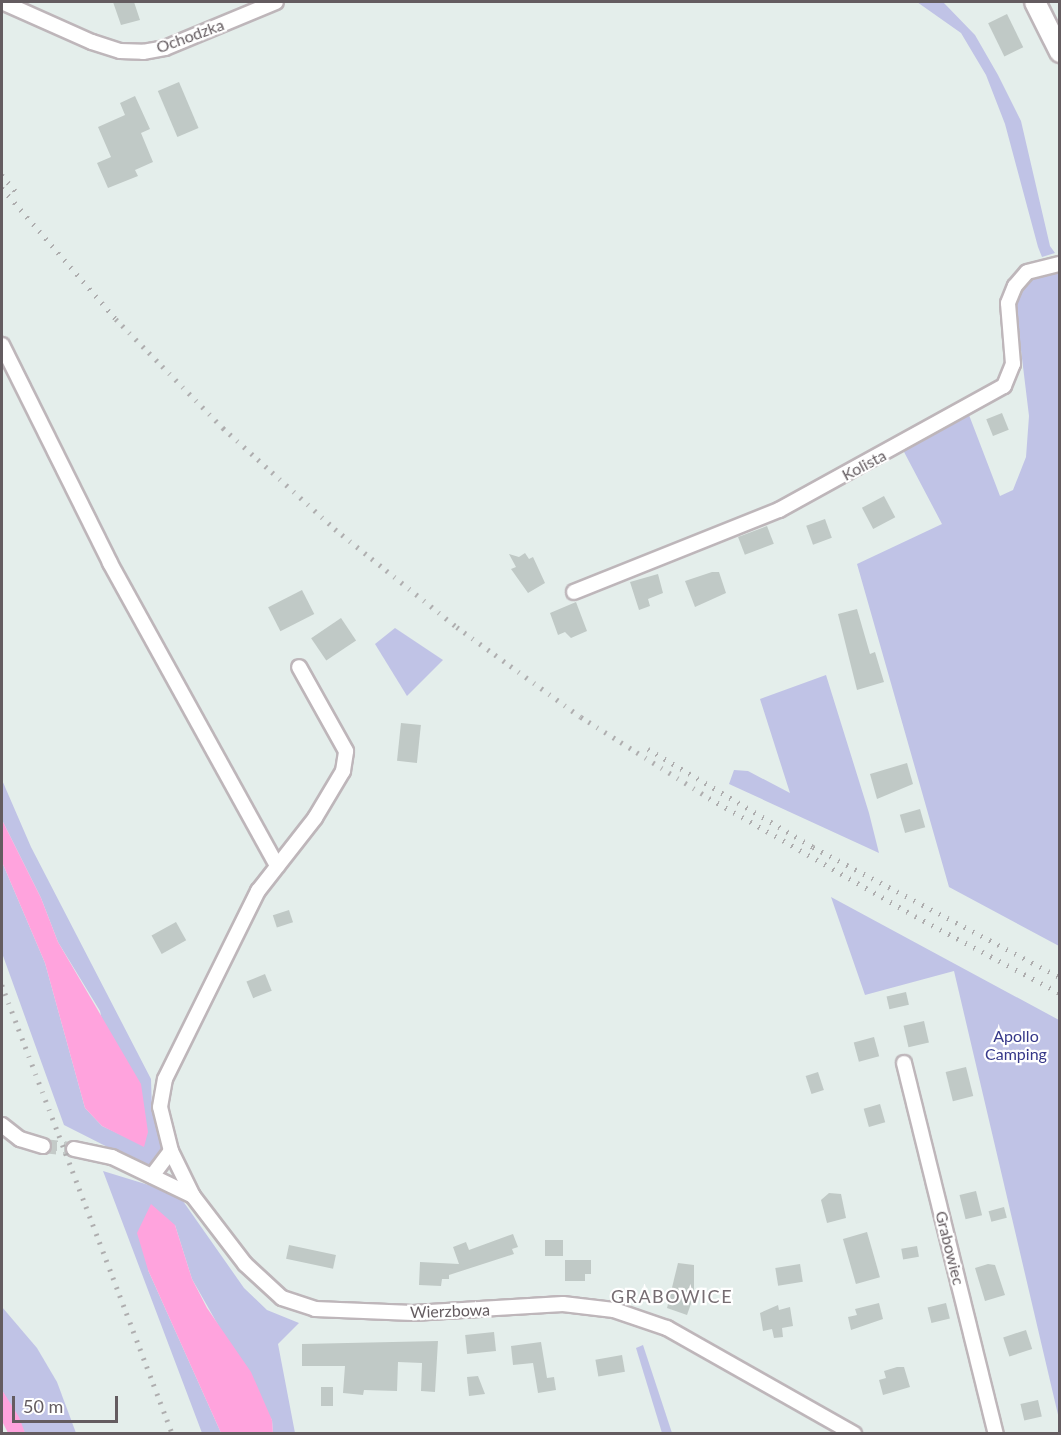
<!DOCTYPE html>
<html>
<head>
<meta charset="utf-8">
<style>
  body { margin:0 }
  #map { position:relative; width:1061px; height:1435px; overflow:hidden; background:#e4eeeb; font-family:Lato,sans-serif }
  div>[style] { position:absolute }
  .green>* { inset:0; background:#c0c3e6 }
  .water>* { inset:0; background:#ffa3dd }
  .building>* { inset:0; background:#c0c9c6; transform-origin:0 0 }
  .street-tunnel>* { height:14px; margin-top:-7px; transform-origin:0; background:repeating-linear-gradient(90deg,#c4cac8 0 14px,transparent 0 21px) }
  .roads { filter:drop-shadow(2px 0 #beb6ba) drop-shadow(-2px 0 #beb6ba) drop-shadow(0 2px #beb6ba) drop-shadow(0 -2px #beb6ba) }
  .street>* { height:14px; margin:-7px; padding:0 7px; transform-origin:7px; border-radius:7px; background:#fff }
  .secondary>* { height:20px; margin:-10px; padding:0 10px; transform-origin:10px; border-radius:10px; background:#fff }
  .rail>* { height:4.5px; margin-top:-2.25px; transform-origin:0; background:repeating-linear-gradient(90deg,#aeadae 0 1.5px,transparent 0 9.5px) }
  span { translate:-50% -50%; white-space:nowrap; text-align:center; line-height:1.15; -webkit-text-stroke:4.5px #fff; paint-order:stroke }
  .street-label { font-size:16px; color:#645c60 }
  .park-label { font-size:16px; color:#363889 }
  .neighbourhood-label { font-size:18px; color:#766d72; letter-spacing:1.5px }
  .frame { position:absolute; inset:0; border:3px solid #645c60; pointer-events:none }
  .scale { position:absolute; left:12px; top:1396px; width:106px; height:27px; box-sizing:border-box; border:3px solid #645c60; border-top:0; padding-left:8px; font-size:18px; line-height:21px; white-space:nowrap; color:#645c60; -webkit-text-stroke:4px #fff; paint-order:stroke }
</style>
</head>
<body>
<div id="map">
  <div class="green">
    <div style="clip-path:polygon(917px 2px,943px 2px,975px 35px,998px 75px,1021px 121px,1050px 246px,1055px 253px,1042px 257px,1038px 247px,1005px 124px,986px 75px,961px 33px)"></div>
    <div style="clip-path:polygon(1059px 270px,1059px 946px,949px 887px,857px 564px,942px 524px,903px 450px,969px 415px,1000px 496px,1013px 490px,1026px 457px,1029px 416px,1016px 309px,1020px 291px,1033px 277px)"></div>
    <div style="clip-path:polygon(395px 628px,443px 660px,407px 696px,375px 644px)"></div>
    <div style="clip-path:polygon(826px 675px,869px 813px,879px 853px,729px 784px,734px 770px,748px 771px,790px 793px,760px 699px)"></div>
    <div style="clip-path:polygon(2px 780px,31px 847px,151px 1079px,152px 1109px,164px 1149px,149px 1168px,64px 1125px,2px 953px,2px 862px,45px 963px,85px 1108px,102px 1126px,128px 1138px,100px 1011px,58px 942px,41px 898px,2px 820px)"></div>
    <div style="clip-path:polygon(831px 897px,1059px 1020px,1059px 1419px,954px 971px,865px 995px)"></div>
    <div style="clip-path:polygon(103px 1171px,178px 1194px,244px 1288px,267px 1310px,299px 1323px,278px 1344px,295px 1433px,273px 1433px,272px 1420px,192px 1279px,175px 1225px,148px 1270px,221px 1433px,202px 1433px)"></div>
    <div style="clip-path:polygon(2px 1307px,37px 1348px,57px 1382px,76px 1433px,25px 1433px,2px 1390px)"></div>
    <div style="clip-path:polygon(643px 1345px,672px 1433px,662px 1433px,636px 1348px)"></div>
  </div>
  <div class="water">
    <div style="clip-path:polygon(2px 820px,41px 898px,58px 942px,141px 1084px,148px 1132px,144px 1147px,102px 1126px,85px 1108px,45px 963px,2px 862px)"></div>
    <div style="clip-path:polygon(151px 1204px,175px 1225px,192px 1279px,207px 1308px,251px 1372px,272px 1420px,273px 1433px,221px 1433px,148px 1270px,137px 1233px)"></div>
    <div style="clip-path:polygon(2px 1390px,19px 1417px,25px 1433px,8px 1433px,2px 1421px)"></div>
  </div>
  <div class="building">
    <div style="clip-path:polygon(113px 2px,134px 2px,140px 20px,121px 25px)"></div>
    <div style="left:1007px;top:14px;width:37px;height:21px;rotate:64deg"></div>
    <div style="left:179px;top:82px;width:50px;height:23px;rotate:67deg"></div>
    <div style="clip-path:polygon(135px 96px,150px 129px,141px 133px,153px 162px,135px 170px,138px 176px,108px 188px,97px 163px,111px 157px,98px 127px,125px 115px,120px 103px)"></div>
    <div style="left:1002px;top:413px;width:18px;height:17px;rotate:68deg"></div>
    <div style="left:884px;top:496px;width:24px;height:25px;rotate:62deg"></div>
    <div style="left:825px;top:519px;width:20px;height:20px;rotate:70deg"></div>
    <div style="left:767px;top:526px;width:19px;height:31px;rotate:69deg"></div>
    <div style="clip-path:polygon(525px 553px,529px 559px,533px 557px,545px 583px,528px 593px,511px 569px,516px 567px,509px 554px,519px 557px)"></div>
    <div style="clip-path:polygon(712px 572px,719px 572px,726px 593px,695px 607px,685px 581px)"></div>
    <div style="clip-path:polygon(658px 574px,663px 593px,648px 599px,650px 606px,639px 610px,630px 582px)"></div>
    <div style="left:302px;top:590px;width:27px;height:38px;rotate:63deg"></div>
    <div style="clip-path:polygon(576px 602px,587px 631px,571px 638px,565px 632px,558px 635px,550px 613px)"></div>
    <div style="clip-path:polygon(857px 609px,870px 654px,875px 652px,884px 682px,857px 690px,838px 614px)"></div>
    <div style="left:341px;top:618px;width:27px;height:36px;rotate:56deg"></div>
    <div style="left:401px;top:723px;width:20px;height:38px;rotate:6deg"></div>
    <div style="clip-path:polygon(907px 763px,913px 784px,877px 799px,870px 774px)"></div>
    <div style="left:920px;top:809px;width:19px;height:21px;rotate:74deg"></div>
    <div style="left:289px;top:910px;width:13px;height:17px;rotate:72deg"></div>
    <div style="left:176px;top:922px;width:21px;height:28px;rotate:61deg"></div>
    <div style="left:265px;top:974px;width:18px;height:20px;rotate:68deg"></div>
    <div style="left:906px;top:992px;width:13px;height:20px;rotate:77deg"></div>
    <div style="left:924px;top:1021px;width:22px;height:21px;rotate:77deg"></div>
    <div style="left:874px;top:1037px;width:20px;height:21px;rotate:75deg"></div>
    <div style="left:966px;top:1067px;width:30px;height:21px;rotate:76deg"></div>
    <div style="left:818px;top:1072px;width:19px;height:13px;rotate:72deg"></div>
    <div style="left:880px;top:1104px;width:19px;height:17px;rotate:74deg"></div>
    <div style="left:976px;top:1191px;width:25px;height:17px;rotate:76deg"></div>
    <div style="clip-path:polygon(829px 1193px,841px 1194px,846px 1218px,827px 1223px,821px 1200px)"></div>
    <div style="left:1004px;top:1207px;width:11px;height:16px;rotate:75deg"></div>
    <div style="left:867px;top:1232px;width:47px;height:25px;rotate:74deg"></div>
    <div style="clip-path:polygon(513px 1234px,518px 1247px,512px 1249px,514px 1254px,449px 1275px,449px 1279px,442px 1279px,441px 1286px,419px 1285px,420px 1262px,459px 1264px,453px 1247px,466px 1242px,469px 1250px)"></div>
    <div style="left:545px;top:1240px;width:18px;height:16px"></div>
    <div style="left:289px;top:1245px;width:48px;height:14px;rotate:12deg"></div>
    <div style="left:917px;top:1246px;width:11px;height:16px;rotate:80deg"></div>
    <div style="clip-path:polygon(565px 1260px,591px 1260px,591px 1274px,585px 1274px,585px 1281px,565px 1281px)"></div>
    <div style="clip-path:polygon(678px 1263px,694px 1265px,694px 1295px,687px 1315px,667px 1308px)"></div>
    <div style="left:800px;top:1264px;width:18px;height:25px;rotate:81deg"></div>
    <div style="clip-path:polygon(988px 1264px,995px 1265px,1005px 1295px,985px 1301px,975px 1268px)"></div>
    <div style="clip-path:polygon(879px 1303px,883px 1319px,851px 1330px,848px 1317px,857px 1315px,855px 1309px)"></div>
    <div style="left:946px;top:1303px;width:16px;height:19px;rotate:76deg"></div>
    <div style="clip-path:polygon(778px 1305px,779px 1310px,790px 1307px,793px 1326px,782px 1328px,783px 1337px,774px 1338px,772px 1329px,763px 1331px,760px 1313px)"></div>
    <div style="left:1026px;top:1330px;width:20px;height:24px;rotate:72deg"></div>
    <div style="left:494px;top:1332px;width:19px;height:29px;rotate:84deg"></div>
    <div style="clip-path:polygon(438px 1341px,435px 1392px,421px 1391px,422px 1363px,398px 1362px,397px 1391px,364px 1390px,363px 1395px,343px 1393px,345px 1366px,302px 1366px,302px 1344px)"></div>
    <div style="clip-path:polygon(541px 1342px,547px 1378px,554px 1377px,556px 1390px,538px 1393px,533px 1363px,513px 1365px,511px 1346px)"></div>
    <div style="left:622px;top:1355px;width:17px;height:27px;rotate:80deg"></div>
    <div style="clip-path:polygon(897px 1367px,904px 1367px,910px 1387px,883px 1395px,879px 1380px,886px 1378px,884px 1371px)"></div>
    <div style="clip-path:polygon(478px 1376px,485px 1394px,469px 1396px,467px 1377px)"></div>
    <div style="left:321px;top:1387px;width:12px;height:19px"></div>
    <div style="left:1038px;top:1400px;width:17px;height:18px;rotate:77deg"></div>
  </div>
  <div class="street-tunnel">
    <div style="left:43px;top:1146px;width:31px;rotate:6deg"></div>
  </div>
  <div class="roads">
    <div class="street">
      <div style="left:2px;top:2px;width:98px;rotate:24deg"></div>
      <div style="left:92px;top:42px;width:29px;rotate:18deg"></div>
      <div style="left:120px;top:51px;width:23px;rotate:2deg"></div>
      <div style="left:143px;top:52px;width:22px;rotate:-10deg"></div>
      <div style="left:165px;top:48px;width:120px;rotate:-22.5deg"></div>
      <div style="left:2px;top:345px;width:243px;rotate:63.6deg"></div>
      <div style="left:110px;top:563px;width:346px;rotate:61.1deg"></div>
      <div style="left:574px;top:592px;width:221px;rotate:-21.8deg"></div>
      <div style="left:779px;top:510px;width:257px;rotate:-28.9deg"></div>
      <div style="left:1004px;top:386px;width:24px;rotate:-68deg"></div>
      <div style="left:1013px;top:364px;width:61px;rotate:-94.7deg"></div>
      <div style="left:1008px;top:303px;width:18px;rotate:-68deg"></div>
      <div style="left:1015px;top:286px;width:18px;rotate:-49deg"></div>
      <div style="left:1027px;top:272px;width:34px;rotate:-14deg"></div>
      <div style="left:904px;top:1063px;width:382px;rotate:76.1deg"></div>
      <div style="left:2px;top:1125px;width:23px;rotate:38deg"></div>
      <div style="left:20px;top:1139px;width:24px;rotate:17deg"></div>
      <div style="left:74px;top:1149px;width:39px;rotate:12deg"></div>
      <div style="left:112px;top:1157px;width:90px;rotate:25.7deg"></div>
      <div style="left:193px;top:1196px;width:86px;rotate:52.6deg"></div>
      <div style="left:245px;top:1264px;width:50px;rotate:42.6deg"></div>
      <div style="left:282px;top:1298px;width:35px;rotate:18deg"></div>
      <div style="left:315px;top:1309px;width:98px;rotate:2.3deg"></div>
      <div style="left:413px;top:1313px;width:150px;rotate:-3.4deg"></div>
      <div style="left:563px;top:1304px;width:51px;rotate:6.7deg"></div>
      <div style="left:614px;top:1310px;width:56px;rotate:18.8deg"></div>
      <div style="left:667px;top:1328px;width:215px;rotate:29.5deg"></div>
      <div style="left:152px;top:1176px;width:31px;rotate:-53deg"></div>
      <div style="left:193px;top:1196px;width:50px;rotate:-116.1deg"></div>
      <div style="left:171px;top:1151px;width:45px;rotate:-104deg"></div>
      <div style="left:160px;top:1107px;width:28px;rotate:-80deg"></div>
      <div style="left:165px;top:1079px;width:210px;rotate:-63.7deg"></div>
      <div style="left:258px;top:891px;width:93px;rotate:-52deg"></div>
      <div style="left:315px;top:818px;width:55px;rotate:-59.2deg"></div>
      <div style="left:343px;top:771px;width:20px;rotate:-81deg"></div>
      <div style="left:346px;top:751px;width:96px;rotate:-119.2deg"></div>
    </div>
    <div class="secondary">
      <div style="left:1035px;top:2px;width:56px;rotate:63.4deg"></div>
    </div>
  </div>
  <div class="rail">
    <div style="left:2px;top:175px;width:25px;rotate:50deg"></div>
    <div style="left:2px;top:188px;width:174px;rotate:49deg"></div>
    <div style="left:116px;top:319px;width:153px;rotate:45.5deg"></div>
    <div style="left:223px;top:428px;width:151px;rotate:42deg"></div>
    <div style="left:335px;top:529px;width:156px;rotate:38.8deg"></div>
    <div style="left:457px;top:627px;width:153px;rotate:36deg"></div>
    <div style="left:581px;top:717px;width:151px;rotate:32.3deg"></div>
    <div style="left:709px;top:798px;width:237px;rotate:29.8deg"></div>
    <div style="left:915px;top:916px;width:164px;rotate:28deg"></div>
    <div style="left:648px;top:749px;width:192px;rotate:30.7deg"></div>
    <div style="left:813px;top:847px;width:279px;rotate:27.8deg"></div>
    <div style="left:2px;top:985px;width:480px;rotate:69.2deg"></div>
  </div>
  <div class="street-label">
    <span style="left:190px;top:36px;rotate:-20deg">Ochodzka</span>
    <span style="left:864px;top:465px;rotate:-28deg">Kolista</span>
    <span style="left:950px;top:1248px;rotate:76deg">Grabowiec</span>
    <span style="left:450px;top:1311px;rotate:-2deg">Wierzbowa</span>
  </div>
  <div class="park-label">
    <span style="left:1016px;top:1045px">Apollo<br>Camping</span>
  </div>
  <div class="neighbourhood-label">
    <span style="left:672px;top:1296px">GRABOWICE</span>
  </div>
  <div class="frame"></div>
  <div class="scale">50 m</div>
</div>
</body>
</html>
